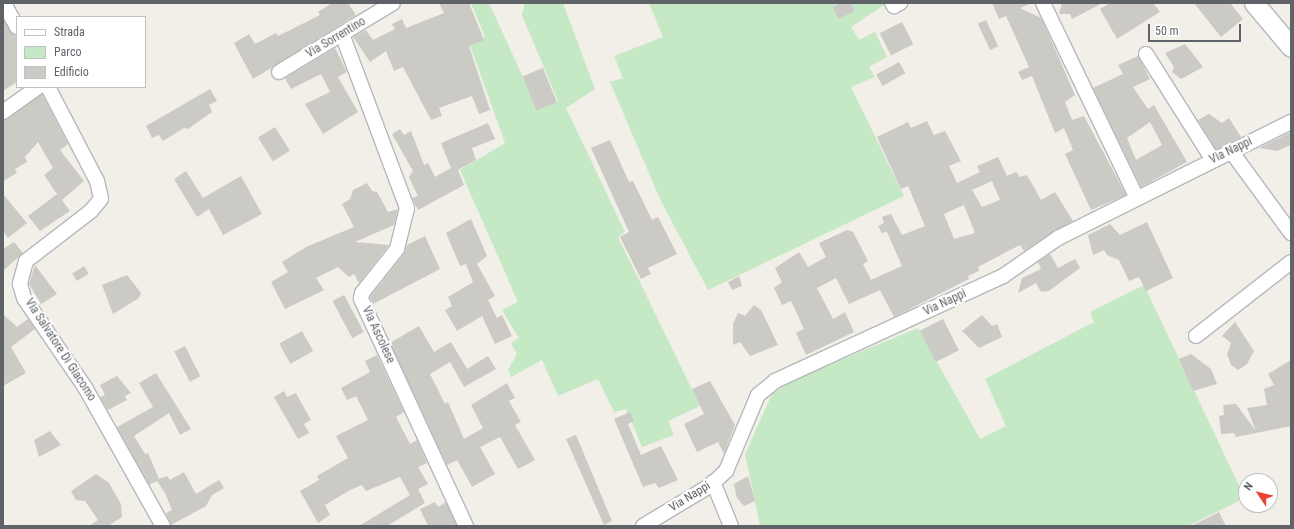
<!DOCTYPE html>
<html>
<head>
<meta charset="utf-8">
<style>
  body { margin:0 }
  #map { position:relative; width:1294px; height:529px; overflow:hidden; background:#f1efe8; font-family:"Roboto Condensed",sans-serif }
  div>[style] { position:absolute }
  .green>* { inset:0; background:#c5e8c5 }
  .building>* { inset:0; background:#cccac5; transform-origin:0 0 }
  .roads { filter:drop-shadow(1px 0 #b5b8bc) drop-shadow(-1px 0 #b5b8bc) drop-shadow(0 1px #b5b8bc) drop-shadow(0 -1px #b5b8bc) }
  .street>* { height:14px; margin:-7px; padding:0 7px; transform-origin:7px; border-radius:7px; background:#fff }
  .secondary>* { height:19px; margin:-9.5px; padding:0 9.5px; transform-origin:9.5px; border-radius:9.5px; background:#fff }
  span { translate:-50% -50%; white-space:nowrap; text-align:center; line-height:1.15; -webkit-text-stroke:4px #fff; paint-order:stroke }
  .street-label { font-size:12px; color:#5f6368 }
  .frame { position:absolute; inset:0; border:4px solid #5f6368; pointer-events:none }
  .legend { position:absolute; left:16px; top:16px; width:130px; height:72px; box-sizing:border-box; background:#fff; border:1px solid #bfc1c3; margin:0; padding:5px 7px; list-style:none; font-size:12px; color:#5f6368 }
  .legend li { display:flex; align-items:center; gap:8px; height:20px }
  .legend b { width:20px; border:1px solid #bfc1c3 }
  .north { position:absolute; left:1238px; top:473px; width:40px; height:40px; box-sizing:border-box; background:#fff; border:1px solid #bfc1c3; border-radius:50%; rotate:305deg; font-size:11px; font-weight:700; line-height:16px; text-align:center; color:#5f6368 }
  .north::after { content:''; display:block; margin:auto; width:14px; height:18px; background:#ea4335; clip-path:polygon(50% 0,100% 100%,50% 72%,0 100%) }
  .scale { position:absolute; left:1148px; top:24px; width:93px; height:18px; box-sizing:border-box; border:2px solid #5f6368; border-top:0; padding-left:5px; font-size:12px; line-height:14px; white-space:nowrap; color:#5f6368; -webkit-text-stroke:3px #fff; paint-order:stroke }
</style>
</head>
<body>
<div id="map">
  <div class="green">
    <div style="clip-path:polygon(471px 3px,489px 3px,538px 110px,558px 101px,522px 15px,525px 3px,563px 3px,595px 89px,566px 108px,625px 232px,618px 237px,700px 406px,668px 421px,674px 435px,642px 447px,626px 409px,614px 412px,598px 379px,558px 396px,542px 360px,511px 377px,508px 370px,517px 354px,511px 343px,519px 338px,502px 310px,518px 302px,460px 170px,505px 143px,470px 45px,485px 37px)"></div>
    <div style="clip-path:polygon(649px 3px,887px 3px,851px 27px,859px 40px,875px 32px,887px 57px,869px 67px,875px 77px,851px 87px,904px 196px,708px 290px,660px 199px,610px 82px,623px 78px,614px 56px,663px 37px)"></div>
    <div style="clip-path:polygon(1144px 285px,1245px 498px,1188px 526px,760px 526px,745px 454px,772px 394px,795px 379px,918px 328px,980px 439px,1006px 426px,985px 379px,1094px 322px,1090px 312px)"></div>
  </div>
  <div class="building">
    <div style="clip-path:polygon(332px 3px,348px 3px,356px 15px,253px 79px,234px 43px,249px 34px,255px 44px,276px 33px,278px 36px,320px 15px,318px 12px)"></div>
    <div style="clip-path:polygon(439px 3px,469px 3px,484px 40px,469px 46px,490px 110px,479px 114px,472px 96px,439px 108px,442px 116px,431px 120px,403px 67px,394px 71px,386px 51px,370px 62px,353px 37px,366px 30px,373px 40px,395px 29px,392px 24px,402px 19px,406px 28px,444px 13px)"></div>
    <div style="clip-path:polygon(842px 3px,851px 3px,855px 11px,838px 19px,833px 7px)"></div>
    <div style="clip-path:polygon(992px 3px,1032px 3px,1020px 8px,1041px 18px,1055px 49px,1075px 95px,1065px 102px,1072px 120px,1084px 116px,1126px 195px,1091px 210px,1065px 154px,1073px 150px,1064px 128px,1055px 133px,1032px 76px,1022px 80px,1018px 72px,1029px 67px,1006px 16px,999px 19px)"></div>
    <div style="clip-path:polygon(1062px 3px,1103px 3px,1072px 19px,1070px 14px,1059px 14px)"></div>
    <div style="clip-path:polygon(1110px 3px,1153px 3px,1160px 12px,1117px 39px,1100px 9px)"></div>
    <div style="clip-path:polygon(1194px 3px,1230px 3px,1243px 19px,1221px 37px)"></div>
    <div style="clip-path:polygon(3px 19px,17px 38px,17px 82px,3px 91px)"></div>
    <div style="left:986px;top:20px;width:29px;height:9px;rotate:65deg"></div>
    <div style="left:902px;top:22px;width:25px;height:25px;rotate:63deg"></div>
    <div style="clip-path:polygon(1185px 44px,1203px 67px,1181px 79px,1172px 72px,1174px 67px,1165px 53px)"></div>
    <div style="clip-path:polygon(335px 48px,347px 72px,338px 77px,358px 112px,323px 134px,305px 104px,330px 92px,321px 74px,291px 89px,285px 78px)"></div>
    <div style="clip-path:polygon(evenodd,1138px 56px,1150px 79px,1133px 87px,1148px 109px,1154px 105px,1187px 162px,1141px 187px,1093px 88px,1123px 74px,1118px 65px,1138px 56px,1150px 122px,1162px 145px,1136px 160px,1127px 138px,1150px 122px)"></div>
    <div style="left:899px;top:62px;width:13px;height:26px;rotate:61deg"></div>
    <div style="left:543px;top:68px;width:37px;height:22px;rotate:68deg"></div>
    <div style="clip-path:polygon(210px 89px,217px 101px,209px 105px,212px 112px,188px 129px,184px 128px,163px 141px,159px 135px,152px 138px,146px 126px)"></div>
    <div style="clip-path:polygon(42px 94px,68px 144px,60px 150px,84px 181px,62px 200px,70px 211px,40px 231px,28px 216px,57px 194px,44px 175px,53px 168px,38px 142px,25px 157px,27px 162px,15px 169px,17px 173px,3px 181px,3px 120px)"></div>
    <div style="clip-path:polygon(1209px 114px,1222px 123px,1229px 118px,1241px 137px,1216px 150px,1198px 120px)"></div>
    <div style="clip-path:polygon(evenodd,927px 121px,934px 135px,945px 131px,961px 161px,949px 166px,957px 183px,980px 172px,977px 166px,998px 157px,1007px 176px,1016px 172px,1020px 177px,1027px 175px,1041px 200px,1055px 192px,1073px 221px,1024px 251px,1020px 245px,978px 267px,979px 271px,968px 276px,969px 279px,894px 317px,880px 290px,849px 304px,836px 278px,817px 288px,833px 319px,845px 312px,854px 332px,806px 355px,796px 333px,804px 329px,791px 301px,782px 305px,774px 288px,782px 282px,775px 268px,799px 252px,808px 267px,826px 257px,819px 243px,847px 230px,853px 232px,868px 261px,863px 264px,871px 280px,902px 266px,887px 232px,882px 233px,878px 226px,884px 223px,882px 217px,891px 214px,902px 235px,925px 226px,908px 186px,901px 189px,877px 137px,908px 122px,911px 128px,927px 121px,992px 181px,1000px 200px,982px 207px,972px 190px,992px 181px,927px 121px,964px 205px,975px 233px,954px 239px,944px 214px,964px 205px)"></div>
    <div style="clip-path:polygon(488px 123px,495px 139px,472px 148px,476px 160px,458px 170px,464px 185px,418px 210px,412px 198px,418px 196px,409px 177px,413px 171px,392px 134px,400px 129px,404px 135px,411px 131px,424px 165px,428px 163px,435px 177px,451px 168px,441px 143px)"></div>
    <div style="left:275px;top:127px;width:28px;height:20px;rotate:58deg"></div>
    <div style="clip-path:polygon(1291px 132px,1291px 145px,1277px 151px,1259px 148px)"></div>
    <div style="clip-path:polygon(610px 140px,629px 182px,633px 181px,652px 220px,658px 217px,677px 254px,648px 268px,651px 274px,641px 279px,620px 237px,629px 232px,591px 148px)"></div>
    <div style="clip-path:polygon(186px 171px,203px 198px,241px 176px,262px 214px,223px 235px,209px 209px,197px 217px,174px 179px)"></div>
    <div style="clip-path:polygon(367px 183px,372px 191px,377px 192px,388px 212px,398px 209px,394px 225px,355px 242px,389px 245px,359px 283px,354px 274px,349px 277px,338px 267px,316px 278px,324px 290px,285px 309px,271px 282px,288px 272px,282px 262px,306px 247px,354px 227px,342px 204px,350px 199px,353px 190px)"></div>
    <div style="clip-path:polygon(3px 194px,27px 223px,8px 238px,3px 231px)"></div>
    <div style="clip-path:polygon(471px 219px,487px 256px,477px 264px,495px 296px,488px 300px,497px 318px,502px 315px,512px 336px,495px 344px,482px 316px,457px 331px,445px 310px,452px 306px,448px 297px,473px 282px,466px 264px,460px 266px,446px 233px)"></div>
    <div style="clip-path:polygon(1147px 222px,1173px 278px,1146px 291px,1139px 277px,1129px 281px,1119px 260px,1107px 255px,1104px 250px,1093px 255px,1088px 235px,1110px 224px,1120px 235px)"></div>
    <div style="clip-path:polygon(425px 236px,440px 269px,373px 304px,370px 297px,404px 254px,407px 245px)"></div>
    <div style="clip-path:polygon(14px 242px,23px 253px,3px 271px,3px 249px)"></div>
    <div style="clip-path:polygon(1050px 254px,1058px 268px,1075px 259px,1080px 268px,1049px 291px,1041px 292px,1036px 283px,1018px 293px,1022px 278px,1041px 269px,1038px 262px)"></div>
    <div style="clip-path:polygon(35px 265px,57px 294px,41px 304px,29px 284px)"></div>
    <div style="left:84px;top:266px;width:9px;height:14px;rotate:58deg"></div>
    <div style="clip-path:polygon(127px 275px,141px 293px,139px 298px,113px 314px,102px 285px)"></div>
    <div style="clip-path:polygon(739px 276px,742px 286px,732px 290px,728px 282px)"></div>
    <div style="left:344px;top:295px;width:42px;height:13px;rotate:62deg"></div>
    <div style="clip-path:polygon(754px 305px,761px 310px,778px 345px,750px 356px,740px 342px,733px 345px,733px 324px,738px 313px,745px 316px)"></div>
    <div style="clip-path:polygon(3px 314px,17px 327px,28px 319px,35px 329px,11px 347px,26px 373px,3px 386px)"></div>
    <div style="clip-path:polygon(982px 315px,992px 326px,997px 324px,1002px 337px,979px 348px,962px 331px)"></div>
    <div style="left:943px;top:319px;width:35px;height:26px;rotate:63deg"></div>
    <div style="clip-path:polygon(1235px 322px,1254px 351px,1247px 364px,1238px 370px,1231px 365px,1227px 354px,1231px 343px,1222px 336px)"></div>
    <div style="clip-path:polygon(419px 326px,434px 352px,451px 342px,467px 369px,488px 356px,496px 369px,464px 387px,450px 362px,430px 374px,445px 404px,448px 402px,464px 439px,483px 428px,471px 405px,507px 383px,515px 398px,509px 401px,521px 422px,515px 425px,535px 460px,518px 469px,500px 437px,480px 447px,495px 474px,472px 487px,457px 460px,447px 465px,390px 343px)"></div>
    <div style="left:302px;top:331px;width:23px;height:26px;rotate:61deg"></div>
    <div style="left:185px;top:346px;width:34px;height:12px;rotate:63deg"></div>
    <div style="clip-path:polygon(1191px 354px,1211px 369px,1217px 384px,1193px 391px,1179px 359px)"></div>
    <div style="clip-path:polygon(377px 355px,404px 412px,396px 417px,410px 444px,417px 440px,427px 463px,418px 467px,428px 484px,418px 489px,425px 503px,387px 526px,359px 526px,410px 495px,400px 477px,366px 491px,362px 485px,350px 490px,325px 505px,330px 515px,318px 523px,300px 491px,319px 480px,317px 476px,348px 458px,336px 436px,368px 420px,356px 396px,347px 400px,341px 388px,370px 372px,365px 361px)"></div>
    <div style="clip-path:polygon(1291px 360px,1291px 426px,1236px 437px,1234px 433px,1221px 434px,1219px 416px,1224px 415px,1223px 405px,1236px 404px,1256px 431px,1247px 408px,1267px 405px,1264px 389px,1274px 385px,1268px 374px)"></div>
    <div style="clip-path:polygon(156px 373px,191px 429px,180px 435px,169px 413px,134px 436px,145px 454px,148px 453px,159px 479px,167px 476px,170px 480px,184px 472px,196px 494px,219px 480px,224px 488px,212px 495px,206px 506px,171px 525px,166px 513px,172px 510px,165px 493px,157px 481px,149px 485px,117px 427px,153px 407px,139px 383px)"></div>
    <div style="clip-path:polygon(117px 376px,131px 393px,125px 396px,127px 400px,108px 410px,100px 397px,105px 395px,100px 385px)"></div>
    <div style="clip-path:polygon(710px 381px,735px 425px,724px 454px,718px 442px,697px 452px,684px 424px,704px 414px,692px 389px)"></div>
    <div style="clip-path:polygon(284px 391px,287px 397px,296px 393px,311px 420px,304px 424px,309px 433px,298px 439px,274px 397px)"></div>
    <div style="clip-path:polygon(630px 412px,634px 421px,628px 424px,641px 455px,661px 446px,678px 480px,659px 488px,655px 483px,643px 487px,614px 419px)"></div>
    <div style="clip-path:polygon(50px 431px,61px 445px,39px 457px,34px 440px)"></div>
    <div style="clip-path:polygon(576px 435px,612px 521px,604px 525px,566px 439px)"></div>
    <div style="clip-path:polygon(96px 474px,109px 483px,121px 504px,122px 517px,108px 526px,89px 526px,98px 520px,85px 501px,76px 500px,71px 491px)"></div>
    <div style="clip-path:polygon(748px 476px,755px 501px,744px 506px,737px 498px,734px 484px)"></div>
    <div style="clip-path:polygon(435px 502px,438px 507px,446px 502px,457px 526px,428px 526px,420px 509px)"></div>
    <div style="clip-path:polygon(1219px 512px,1226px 526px,1191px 526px)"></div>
  </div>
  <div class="roads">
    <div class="street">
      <div style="left:4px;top:3px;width:27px;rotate:62deg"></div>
      <div style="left:892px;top:3px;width:4px;rotate:56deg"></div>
      <div style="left:894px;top:6px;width:7px;rotate:-27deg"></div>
      <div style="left:1043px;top:3px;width:216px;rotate:64.3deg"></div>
      <div style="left:342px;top:34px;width:186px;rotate:69.5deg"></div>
      <div style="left:407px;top:208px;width:42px;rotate:103.7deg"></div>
      <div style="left:397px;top:249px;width:56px;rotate:128.5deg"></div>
      <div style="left:362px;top:293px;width:6px;rotate:99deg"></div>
      <div style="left:361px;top:299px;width:250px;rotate:65.2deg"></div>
      <div style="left:1146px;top:54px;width:125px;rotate:57.7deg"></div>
      <div style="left:279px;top:72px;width:133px;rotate:-31.2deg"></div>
      <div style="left:48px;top:87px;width:106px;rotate:62.5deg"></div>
      <div style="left:97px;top:181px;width:18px;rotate:77deg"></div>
      <div style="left:101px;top:199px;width:16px;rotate:130deg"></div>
      <div style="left:91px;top:211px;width:82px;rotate:142.4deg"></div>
      <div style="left:26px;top:261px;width:24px;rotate:105deg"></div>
      <div style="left:20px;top:284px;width:15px;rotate:74deg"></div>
      <div style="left:24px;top:298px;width:110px;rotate:55.7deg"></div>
      <div style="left:86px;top:389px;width:157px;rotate:60.7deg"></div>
      <div style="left:3px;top:112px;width:43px;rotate:-35.5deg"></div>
      <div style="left:1231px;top:151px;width:102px;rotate:53.8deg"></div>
      <div style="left:1196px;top:336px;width:120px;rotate:-37.9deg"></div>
      <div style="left:713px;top:482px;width:48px;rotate:67.8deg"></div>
      <div style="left:643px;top:526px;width:79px;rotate:-31.1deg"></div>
      <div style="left:711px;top:485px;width:21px;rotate:-43deg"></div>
      <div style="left:726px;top:471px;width:82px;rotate:-67.2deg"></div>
      <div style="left:758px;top:395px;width:22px;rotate:-39deg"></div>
      <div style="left:775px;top:381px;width:251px;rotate:-24.7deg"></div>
      <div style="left:1003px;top:276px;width:67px;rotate:-34.6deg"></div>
      <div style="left:1058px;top:238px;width:260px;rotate:-26.5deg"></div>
    </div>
    <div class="secondary">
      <div style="left:1254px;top:3px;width:57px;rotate:49.9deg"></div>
    </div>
  </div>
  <div class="street-label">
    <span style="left:336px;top:38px;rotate:-31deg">Via Sorrentino</span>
    <span style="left:1231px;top:151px;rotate:-26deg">Via Nappi</span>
    <span style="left:945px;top:303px;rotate:-25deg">Via Nappi</span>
    <span style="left:378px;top:335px;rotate:65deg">Via Ascolese</span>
    <span style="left:60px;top:350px;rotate:57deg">Via Salvatore Di Giacomo</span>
    <span style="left:690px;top:497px;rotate:-32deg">Via Nappi</span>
  </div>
  <div class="frame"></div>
  <ul class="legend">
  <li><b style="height:5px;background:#fff"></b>Strada</li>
  <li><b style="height:11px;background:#c5e8c5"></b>Parco</li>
  <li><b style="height:11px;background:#cccac5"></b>Edificio</li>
  </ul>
  <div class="north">N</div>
  <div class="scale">50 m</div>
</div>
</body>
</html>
